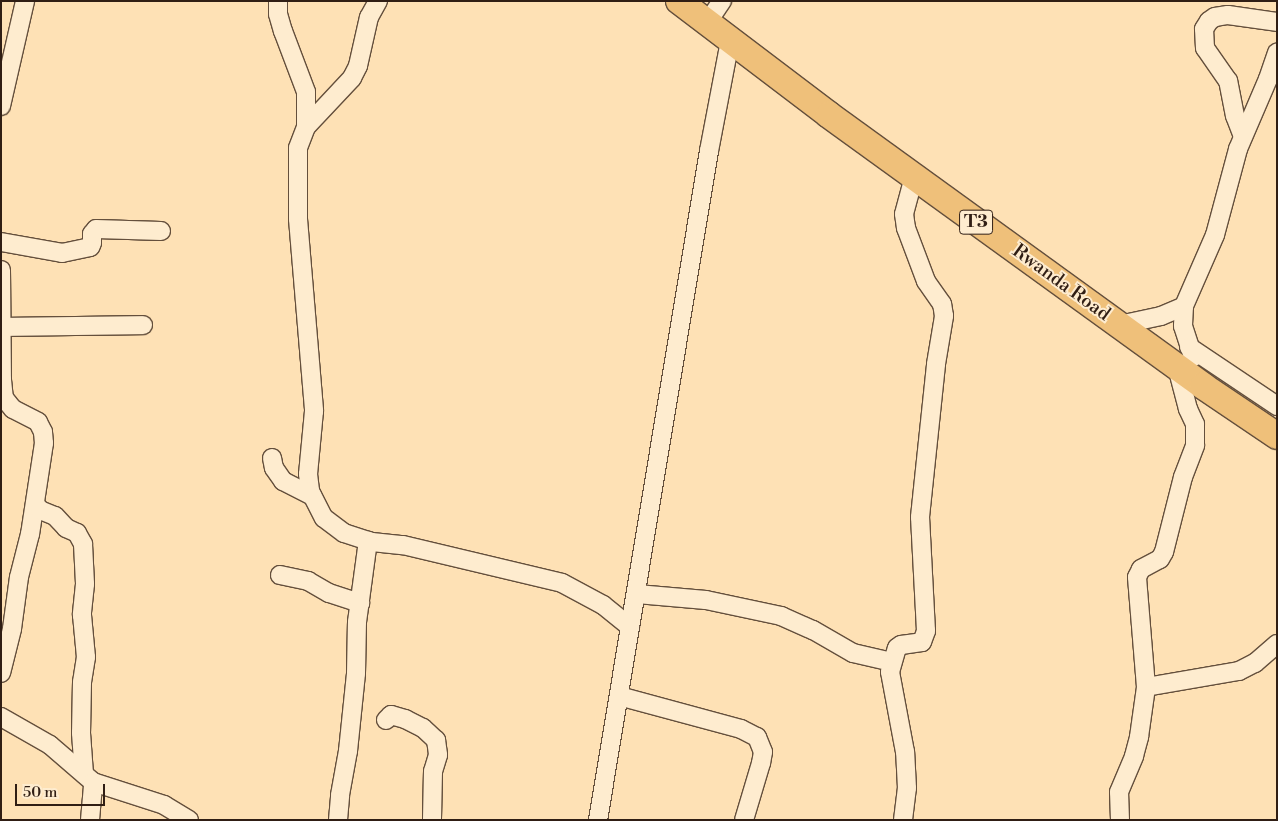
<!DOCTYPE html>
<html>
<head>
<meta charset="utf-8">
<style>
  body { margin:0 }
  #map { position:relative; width:1278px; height:821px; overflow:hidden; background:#fee1b5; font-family:"Libre Bodoni",serif }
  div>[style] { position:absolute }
  .roads { filter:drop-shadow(1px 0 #644f3c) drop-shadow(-1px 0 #644f3c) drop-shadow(0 1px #644f3c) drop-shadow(0 -1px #644f3c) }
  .minor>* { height:18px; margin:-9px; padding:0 9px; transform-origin:9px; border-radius:9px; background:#feeccf }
  .highway>* { height:26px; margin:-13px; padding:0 13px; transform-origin:13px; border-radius:13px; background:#efc07a }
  span { translate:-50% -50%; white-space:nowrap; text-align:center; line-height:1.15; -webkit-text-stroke:4px #feeccf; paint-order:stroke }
  .shield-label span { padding:1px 4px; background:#feeccf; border:1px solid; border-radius:4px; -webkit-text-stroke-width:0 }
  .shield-label { font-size:18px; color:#301e14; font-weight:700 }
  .street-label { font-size:19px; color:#301e14 }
  .frame { position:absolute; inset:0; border:2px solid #301e14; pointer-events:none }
  .scale { position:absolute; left:15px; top:784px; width:90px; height:22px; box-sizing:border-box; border:2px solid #301e14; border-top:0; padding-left:6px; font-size:15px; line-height:18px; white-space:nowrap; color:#301e14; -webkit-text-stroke:4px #feeccf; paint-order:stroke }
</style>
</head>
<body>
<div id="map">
  <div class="roads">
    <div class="minor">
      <div style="left:278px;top:1px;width:13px;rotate:90deg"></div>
      <div style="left:278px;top:14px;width:18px;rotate:74deg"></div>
      <div style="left:283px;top:31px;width:65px;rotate:69.3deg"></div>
      <div style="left:306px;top:92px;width:35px;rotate:90deg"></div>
      <div style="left:378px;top:1px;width:18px;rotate:119deg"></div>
      <div style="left:369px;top:17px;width:50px;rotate:102.7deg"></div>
      <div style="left:358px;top:66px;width:13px;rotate:117deg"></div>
      <div style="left:352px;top:78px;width:67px;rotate:133.2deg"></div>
      <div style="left:306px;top:127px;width:22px;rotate:111deg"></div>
      <div style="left:298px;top:148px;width:71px;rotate:90deg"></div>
      <div style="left:298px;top:219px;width:193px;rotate:85.2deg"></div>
      <div style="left:314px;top:411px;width:63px;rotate:95.4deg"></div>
      <div style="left:308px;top:474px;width:17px;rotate:83deg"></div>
      <div style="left:310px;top:491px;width:30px;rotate:63deg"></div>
      <div style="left:324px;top:518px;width:25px;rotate:37deg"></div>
      <div style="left:344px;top:533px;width:29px;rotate:18deg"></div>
      <div style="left:372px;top:542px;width:31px;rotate:6deg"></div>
      <div style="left:403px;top:545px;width:163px;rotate:13.4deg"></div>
      <div style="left:562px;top:583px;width:47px;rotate:28.2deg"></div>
      <div style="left:603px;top:605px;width:35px;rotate:39deg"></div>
      <div style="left:707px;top:23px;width:27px;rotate:-56deg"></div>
      <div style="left:1px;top:106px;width:108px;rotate:-77.1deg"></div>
      <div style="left:1242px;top:134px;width:19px;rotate:-111deg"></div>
      <div style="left:1235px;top:116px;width:36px;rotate:-101deg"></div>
      <div style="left:1228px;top:81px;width:40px;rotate:-124.9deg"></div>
      <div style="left:1205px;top:48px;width:19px;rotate:-93deg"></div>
      <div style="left:1204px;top:29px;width:9px;rotate:-58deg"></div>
      <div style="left:1209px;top:21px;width:7px;rotate:-34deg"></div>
      <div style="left:1215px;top:17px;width:13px;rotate:-9deg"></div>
      <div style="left:1228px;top:15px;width:49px;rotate:8.1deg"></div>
      <div style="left:1px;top:242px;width:62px;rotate:10.2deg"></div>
      <div style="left:62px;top:253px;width:29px;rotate:-12deg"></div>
      <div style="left:90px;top:247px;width:4px;rotate:-63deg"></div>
      <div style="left:92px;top:243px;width:9px;rotate:-90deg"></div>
      <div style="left:92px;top:234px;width:6px;rotate:-51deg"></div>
      <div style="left:96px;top:229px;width:65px;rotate:1.8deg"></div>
      <div style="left:1px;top:270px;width:110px;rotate:89.5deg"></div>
      <div style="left:2px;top:380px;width:18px;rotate:84deg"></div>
      <div style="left:4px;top:398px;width:14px;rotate:51deg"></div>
      <div style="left:13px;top:409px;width:28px;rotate:27deg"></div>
      <div style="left:38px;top:422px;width:11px;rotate:63deg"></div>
      <div style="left:43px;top:432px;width:11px;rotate:85deg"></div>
      <div style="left:44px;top:443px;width:92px;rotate:98.7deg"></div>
      <div style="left:30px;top:534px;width:44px;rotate:104.3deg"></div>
      <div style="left:19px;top:577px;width:52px;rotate:97.7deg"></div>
      <div style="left:12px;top:629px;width:45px;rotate:104deg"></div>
      <div style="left:1184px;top:306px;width:20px;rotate:93deg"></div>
      <div style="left:1183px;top:326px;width:33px;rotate:72deg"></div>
      <div style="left:1119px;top:325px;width:43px;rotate:-12.1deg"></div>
      <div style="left:1161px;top:316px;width:25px;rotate:-23deg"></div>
      <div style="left:1184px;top:306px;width:77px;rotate:-66.4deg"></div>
      <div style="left:1215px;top:235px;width:89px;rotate:-75deg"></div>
      <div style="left:1238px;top:149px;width:76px;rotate:-66.8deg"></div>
      <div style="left:1268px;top:79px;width:28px;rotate:-71deg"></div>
      <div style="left:3px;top:327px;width:140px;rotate:-0.8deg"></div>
      <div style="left:1189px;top:347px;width:106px;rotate:33.8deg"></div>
      <div style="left:272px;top:458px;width:10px;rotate:79deg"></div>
      <div style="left:274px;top:468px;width:16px;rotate:55deg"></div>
      <div style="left:283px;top:481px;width:33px;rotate:27deg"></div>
      <div style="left:35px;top:504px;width:8px;rotate:50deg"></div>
      <div style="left:40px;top:510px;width:16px;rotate:22deg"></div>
      <div style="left:55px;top:516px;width:16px;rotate:47deg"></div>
      <div style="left:66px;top:528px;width:12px;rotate:24deg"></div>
      <div style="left:77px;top:533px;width:13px;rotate:61deg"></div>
      <div style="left:83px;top:544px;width:40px;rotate:87.1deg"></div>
      <div style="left:85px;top:584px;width:31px;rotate:96deg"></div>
      <div style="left:82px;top:615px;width:42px;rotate:84.6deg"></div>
      <div style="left:86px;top:657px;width:25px;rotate:99deg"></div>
      <div style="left:82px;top:682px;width:51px;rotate:91.1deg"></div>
      <div style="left:81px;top:733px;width:41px;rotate:85.8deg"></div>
      <div style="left:280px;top:575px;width:29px;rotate:12deg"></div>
      <div style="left:308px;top:581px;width:24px;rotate:30deg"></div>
      <div style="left:329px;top:593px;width:33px;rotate:18deg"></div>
      <div style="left:637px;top:594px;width:69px;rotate:5deg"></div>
      <div style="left:706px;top:600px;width:77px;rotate:12deg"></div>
      <div style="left:781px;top:616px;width:35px;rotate:24deg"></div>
      <div style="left:813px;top:630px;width:46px;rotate:29.9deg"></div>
      <div style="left:853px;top:653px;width:40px;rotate:13deg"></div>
      <div style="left:1146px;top:687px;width:94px;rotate:-9.8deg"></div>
      <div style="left:1239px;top:671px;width:18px;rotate:-27deg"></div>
      <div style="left:1255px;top:663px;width:29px;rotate:-41deg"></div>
      <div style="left:619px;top:696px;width:126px;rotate:15.1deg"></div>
      <div style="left:741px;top:729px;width:18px;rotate:27deg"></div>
      <div style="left:757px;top:737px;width:16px;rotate:68deg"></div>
      <div style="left:763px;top:752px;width:11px;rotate:100deg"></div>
      <div style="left:761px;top:763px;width:59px;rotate:106.6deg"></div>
      <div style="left:1px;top:717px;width:56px;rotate:29.7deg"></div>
      <div style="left:50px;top:745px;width:57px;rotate:40.7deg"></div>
      <div style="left:93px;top:782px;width:75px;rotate:17.9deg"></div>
      <div style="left:164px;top:805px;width:29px;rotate:31deg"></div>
      <div style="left:386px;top:720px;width:7px;rotate:-45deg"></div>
      <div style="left:391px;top:715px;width:15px;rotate:16deg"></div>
      <div style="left:405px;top:719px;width:20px;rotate:27deg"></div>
      <div style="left:423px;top:728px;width:18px;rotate:43deg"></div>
      <div style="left:436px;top:740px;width:15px;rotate:82deg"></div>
      <div style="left:438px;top:755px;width:17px;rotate:107deg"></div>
      <div style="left:433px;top:771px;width:49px;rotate:91.2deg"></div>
      <div style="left:90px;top:820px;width:38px;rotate:-85deg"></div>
      <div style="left:338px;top:820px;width:25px;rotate:-85deg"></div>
      <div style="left:340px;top:795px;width:45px;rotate:-79.7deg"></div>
      <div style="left:348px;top:751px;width:78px;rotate:-84.1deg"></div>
      <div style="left:356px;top:673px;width:51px;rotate:-88.9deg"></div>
      <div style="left:357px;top:622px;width:82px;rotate:-82.3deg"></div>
      <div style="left:598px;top:820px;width:678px;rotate:-80.58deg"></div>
      <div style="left:709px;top:151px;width:112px;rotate:-79.2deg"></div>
      <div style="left:903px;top:820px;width:32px;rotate:-83deg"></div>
      <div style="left:907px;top:788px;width:36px;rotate:-93deg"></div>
      <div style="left:905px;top:752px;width:81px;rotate:-100.6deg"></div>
      <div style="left:890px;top:672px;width:25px;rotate:-74deg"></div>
      <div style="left:897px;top:648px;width:5px;rotate:-37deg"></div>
      <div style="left:901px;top:645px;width:21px;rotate:-8deg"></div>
      <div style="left:922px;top:642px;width:12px;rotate:-70deg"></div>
      <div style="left:926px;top:631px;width:114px;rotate:-93deg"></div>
      <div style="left:920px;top:517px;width:154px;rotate:-84deg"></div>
      <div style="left:936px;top:364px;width:49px;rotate:-80.5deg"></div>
      <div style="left:944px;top:316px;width:12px;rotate:-99deg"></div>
      <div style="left:942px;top:304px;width:28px;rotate:-125deg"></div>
      <div style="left:926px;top:281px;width:57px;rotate:-110.7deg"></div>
      <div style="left:906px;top:228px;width:14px;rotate:-98deg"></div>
      <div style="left:904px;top:214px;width:38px;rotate:-75deg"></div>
      <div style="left:1120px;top:820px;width:28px;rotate:-92deg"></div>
      <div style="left:1119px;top:792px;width:39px;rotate:-67deg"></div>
      <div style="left:1134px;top:756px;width:20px;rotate:-75deg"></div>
      <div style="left:1139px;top:737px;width:50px;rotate:-82deg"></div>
      <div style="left:1146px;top:687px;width:110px;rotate:-94.7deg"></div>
      <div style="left:1137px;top:577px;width:9px;rotate:-63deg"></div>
      <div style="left:1141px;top:569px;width:21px;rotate:-28deg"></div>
      <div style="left:1160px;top:559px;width:8px;rotate:-60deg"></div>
      <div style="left:1164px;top:552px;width:77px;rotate:-75.8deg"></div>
      <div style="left:1183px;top:477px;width:34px;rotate:-69deg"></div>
      <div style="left:1195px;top:445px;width:21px;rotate:-90deg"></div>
      <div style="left:1195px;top:424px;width:17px;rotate:-115deg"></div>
      <div style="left:1188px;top:409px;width:43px;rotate:-104.7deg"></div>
    </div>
    <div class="highway">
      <div style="left:679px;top:1px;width:188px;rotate:37.2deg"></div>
      <div style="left:829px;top:115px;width:462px;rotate:35.9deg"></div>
      <div style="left:1203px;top:386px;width:89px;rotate:34deg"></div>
    </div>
  </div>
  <div class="shield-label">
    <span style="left:976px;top:222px">T3</span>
  </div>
  <div class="street-label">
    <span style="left:1061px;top:283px;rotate:36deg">Rwanda Road</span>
  </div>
  <div class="frame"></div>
  <div class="scale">50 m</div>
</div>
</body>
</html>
